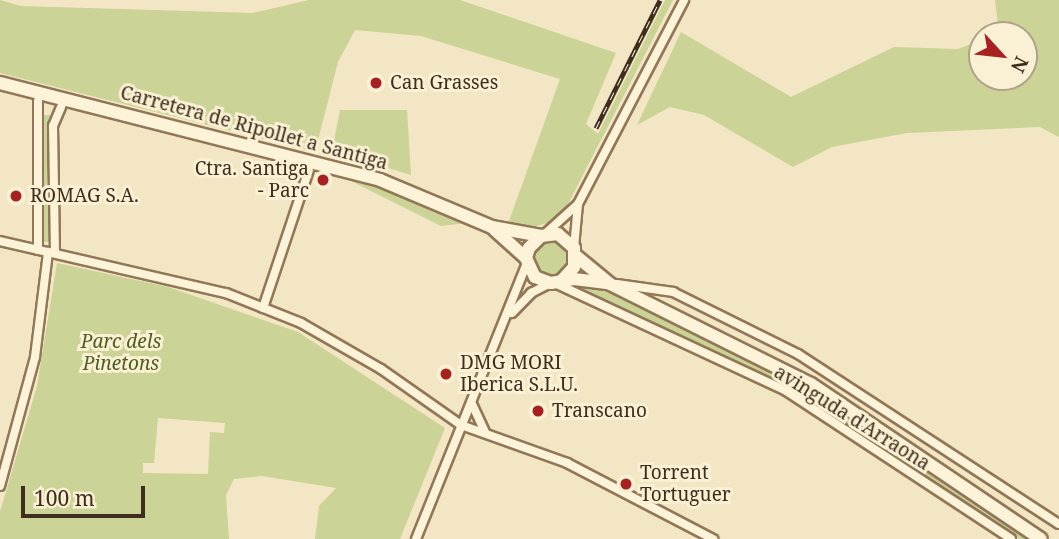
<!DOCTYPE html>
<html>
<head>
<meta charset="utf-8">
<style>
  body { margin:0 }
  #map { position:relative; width:1059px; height:539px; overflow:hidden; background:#f3e6c4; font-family:"Noto Serif",serif }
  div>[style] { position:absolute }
  .green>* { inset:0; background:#cbd396; transform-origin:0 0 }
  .round { border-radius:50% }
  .roads { filter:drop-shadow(2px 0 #917757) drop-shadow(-2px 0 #917757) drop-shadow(0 2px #917757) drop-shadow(0 -2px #917757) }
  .street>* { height:8px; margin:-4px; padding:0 4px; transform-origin:4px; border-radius:4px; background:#fdf3d8 }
  .secondary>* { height:12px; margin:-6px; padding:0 6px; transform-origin:6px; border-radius:6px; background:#fdf3d8 }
  .rail>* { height:5px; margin-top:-2.5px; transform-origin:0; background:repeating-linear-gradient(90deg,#faf0d4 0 8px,#3f2e1d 0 16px); box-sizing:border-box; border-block:2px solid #3f2e1d }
  .dots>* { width:19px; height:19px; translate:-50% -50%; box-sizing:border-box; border:4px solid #faf0d4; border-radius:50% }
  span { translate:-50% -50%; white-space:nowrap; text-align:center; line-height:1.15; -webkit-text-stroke:6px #faf0d4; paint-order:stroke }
  .poi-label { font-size:19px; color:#3f2e1d }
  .left { translate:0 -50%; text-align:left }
  .right { translate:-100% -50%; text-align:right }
  .street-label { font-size:19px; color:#3f2e1d }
  .park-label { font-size:19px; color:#4d5e21; font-style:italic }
  .north { position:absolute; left:968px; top:21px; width:70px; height:70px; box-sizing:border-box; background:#faf0d4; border:2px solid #afa28b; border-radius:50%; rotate:117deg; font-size:19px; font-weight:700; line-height:28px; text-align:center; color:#3f2e1d }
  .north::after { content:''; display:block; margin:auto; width:24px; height:32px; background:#a72120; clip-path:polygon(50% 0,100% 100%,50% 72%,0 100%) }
  .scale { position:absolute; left:21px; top:486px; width:124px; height:32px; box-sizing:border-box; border:4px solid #3f2e1d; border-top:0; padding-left:9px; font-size:21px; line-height:24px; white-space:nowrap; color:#3f2e1d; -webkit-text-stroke:5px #faf0d4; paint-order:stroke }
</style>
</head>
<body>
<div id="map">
  <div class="green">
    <div style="clip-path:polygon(0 0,21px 6px,253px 13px,309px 0,460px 0,616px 53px,586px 124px,598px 134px,665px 0,673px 0,568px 204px,557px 220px,527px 229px,509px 221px,560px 79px,421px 36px,355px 30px,338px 62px,315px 152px,0 73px)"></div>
    <div style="clip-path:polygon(995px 0,1059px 0,1059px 137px,1040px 127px,907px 133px,832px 147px,793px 167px,704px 115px,670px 107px,637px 125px,681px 32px,791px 97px,894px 47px,958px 49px,982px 40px,982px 77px,1024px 77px,1024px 35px,995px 35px,999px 33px)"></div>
    <div style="clip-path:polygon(0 88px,324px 169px,394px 190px,468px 223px,441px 226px,339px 175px)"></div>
    <div style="clip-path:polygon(340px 110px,407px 110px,411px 175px,332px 151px)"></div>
    <div style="left:43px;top:115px;width:7px;height:127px"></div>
    <div class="round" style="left:529px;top:237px;width:40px;height:40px"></div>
    <div style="clip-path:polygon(evenodd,57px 263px,168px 287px,298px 332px,445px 428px,400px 539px,315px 539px,319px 506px,336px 488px,262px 476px,234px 479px,226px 495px,229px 539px,0 539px,0 512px,37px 386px,57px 263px,158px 418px,225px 423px,224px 433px,210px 432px,208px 474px,143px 473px,143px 463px,154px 463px,158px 418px)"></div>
    <div style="clip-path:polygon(567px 284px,599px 285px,790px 376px,1033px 539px,1019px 539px,789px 386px)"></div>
  </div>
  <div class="roads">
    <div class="street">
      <div style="left:546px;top:233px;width:43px;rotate:-42.2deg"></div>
      <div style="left:578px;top:204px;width:230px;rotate:-62.5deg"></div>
      <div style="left:0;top:241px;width:232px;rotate:13deg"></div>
      <div style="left:226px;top:293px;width:81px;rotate:21.8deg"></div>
      <div style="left:301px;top:323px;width:92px;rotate:29.9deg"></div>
      <div style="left:381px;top:369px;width:98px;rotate:35deg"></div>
      <div style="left:461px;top:425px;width:113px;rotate:19.7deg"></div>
      <div style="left:567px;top:463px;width:165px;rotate:27.5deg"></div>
      <div style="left:574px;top:248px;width:44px;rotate:-84.8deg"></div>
      <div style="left:38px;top:250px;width:149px;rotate:-90deg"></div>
      <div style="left:55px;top:253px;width:127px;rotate:-90.9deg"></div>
      <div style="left:53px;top:126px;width:21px;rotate:-67deg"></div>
      <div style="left:557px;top:284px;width:253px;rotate:25deg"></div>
      <div style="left:786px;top:391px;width:269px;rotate:33.3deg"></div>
      <div style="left:617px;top:284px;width:57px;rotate:8.1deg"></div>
      <div style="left:673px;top:292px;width:140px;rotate:26.4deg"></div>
      <div style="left:798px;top:354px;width:311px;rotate:33.1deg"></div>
      <div style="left:263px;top:308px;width:145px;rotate:-71.6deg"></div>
      <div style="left:512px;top:313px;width:28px;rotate:-46deg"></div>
      <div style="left:531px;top:293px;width:22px;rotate:-27deg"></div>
      <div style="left:472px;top:404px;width:31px;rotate:65deg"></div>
      <div style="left:0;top:486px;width:134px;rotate:-74.8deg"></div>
      <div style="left:35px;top:357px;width:106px;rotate:-82.9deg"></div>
      <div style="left:416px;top:539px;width:297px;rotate:-68.1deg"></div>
    </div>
    <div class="secondary">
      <div style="left:0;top:83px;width:392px;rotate:14.3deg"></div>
      <div style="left:380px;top:180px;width:121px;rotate:22.8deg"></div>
      <div style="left:492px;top:227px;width:50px;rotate:10.4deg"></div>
      <div style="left:495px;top:230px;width:42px;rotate:42.1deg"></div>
      <div style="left:576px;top:256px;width:44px;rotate:39.5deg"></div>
      <div style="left:610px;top:284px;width:225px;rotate:26.5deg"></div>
      <div style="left:811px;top:384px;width:277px;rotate:34deg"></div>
      <div style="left:562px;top:280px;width:18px;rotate:-47deg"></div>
      <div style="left:574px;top:267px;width:19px;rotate:-90deg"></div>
      <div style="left:574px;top:248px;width:21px;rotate:-139deg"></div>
      <div style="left:558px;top:234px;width:17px;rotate:173deg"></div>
      <div style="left:541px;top:236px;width:17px;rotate:135deg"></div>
      <div style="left:529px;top:248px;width:10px;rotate:107deg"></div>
      <div style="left:526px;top:258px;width:21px;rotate:65deg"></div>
      <div style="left:535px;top:277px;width:17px;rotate:21deg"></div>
      <div style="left:551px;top:283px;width:23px;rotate:-10deg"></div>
      <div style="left:574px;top:279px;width:33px;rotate:7deg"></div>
    </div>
  </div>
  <div class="rail">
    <div style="left:596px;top:128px;width:143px;rotate:-63.4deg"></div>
  </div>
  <div class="dots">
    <div style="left:376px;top:83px;background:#a72120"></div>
    <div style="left:323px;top:180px;background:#a72120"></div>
    <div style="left:16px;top:196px;background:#a72120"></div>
    <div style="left:446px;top:374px;background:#a72120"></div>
    <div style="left:538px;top:411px;background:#a72120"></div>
    <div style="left:626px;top:484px;background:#a72120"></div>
  </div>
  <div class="poi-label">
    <span class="left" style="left:390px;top:83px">Can Grasses</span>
    <span class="right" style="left:309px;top:180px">Ctra. Santiga<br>- Parc</span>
    <span class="left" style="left:30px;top:196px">ROMAG S.A.</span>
    <span class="left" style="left:460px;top:374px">DMG MORI<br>Iberica S.L.U.</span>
    <span class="left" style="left:552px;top:411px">Transcano</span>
    <span class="left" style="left:640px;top:484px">Torrent<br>Tortuguer</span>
  </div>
  <div class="street-label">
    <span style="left:254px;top:128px;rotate:15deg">Carretera de Ripollet a Santiga</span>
    <span style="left:852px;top:418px;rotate:32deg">avinguda d'Arraona</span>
  </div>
  <div class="park-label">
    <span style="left:121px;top:353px">Parc dels<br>Pinetons</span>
  </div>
  <div class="north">N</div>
  <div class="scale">100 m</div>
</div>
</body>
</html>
